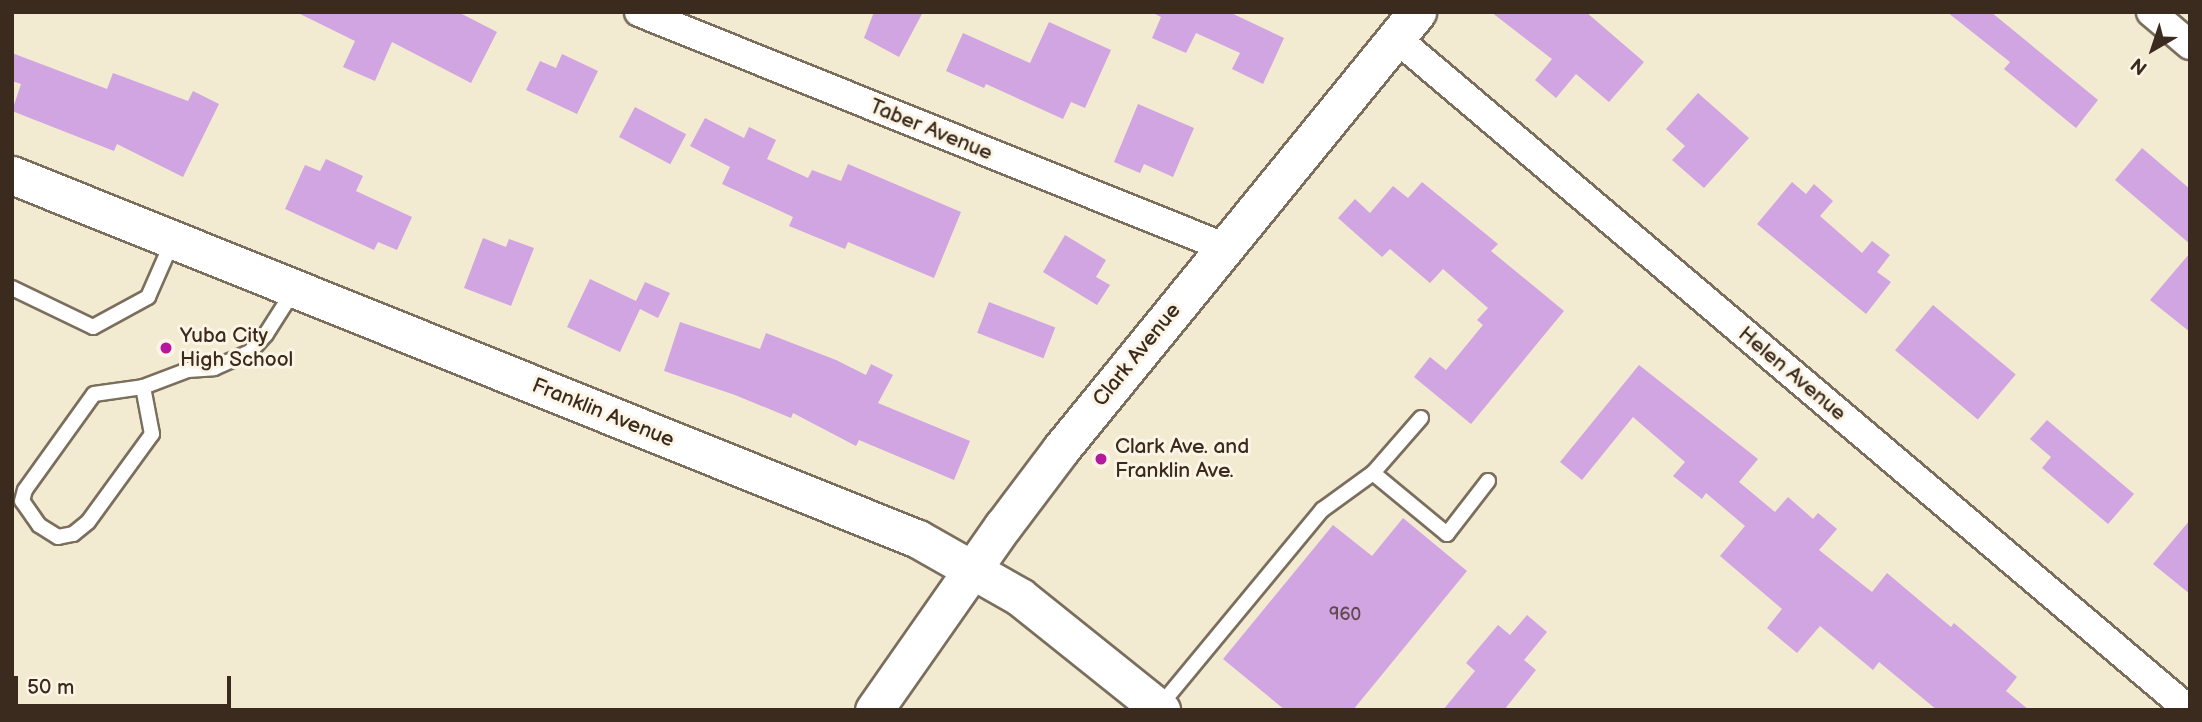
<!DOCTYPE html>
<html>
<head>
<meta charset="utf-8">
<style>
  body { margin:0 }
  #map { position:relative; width:2202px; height:722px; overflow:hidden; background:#f2ebd2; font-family:"Balsamiq Sans",sans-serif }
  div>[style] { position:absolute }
  .building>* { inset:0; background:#d0a5e1; transform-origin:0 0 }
  .roads { filter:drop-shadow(2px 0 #7b6e5d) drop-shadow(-2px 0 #7b6e5d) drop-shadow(0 2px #7b6e5d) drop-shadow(0 -2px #7b6e5d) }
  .service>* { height:14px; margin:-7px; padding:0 7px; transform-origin:7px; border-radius:7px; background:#fff }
  .minor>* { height:28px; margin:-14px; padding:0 14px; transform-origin:14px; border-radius:14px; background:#fff }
  .tertiary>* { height:37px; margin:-18.5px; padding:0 18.5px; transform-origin:18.5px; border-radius:18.5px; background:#fff }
  .dots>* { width:19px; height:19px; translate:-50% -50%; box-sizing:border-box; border:4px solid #fcf5e5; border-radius:50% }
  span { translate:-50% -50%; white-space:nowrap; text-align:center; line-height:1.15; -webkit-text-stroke:6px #fcf5e5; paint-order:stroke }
  .number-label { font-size:18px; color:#60494f }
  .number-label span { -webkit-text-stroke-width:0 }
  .street-label { font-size:21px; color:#3b2a1e }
  .poi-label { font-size:21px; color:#3b2a1e }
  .left { translate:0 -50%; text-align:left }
  .frame { position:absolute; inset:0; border:14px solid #3b2a1e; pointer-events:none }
  .north { position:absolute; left:2118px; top:14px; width:70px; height:70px; -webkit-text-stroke:5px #fcf5e5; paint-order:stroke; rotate:219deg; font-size:19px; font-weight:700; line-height:28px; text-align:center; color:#3b2a1e }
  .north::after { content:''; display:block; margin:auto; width:24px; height:32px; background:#3b2a1e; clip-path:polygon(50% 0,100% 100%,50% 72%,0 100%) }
  .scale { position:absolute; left:14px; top:676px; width:217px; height:32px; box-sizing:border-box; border:4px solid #3b2a1e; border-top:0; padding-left:9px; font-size:21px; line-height:24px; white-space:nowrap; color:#3b2a1e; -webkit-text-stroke:5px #fcf5e5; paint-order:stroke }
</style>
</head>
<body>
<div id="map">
  <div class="building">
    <div style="clip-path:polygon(296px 12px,458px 12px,497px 32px,471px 83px,392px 42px,375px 81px,343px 67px,355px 41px)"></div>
    <div style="clip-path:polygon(874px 12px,923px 12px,899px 57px,864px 38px)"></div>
    <div style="clip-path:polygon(1151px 12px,1229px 12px,1284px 38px,1263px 84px,1232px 69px,1240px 53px,1196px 33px,1186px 53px,1152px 38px,1161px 17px)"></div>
    <div style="clip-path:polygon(1491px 12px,1586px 12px,1644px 62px,1609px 102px,1576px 74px,1556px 98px,1535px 80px,1552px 59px)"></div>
    <div style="clip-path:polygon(1947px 12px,1991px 12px,2098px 100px,2076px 128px,2004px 69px,2010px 62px)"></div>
    <div style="clip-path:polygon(1049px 22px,1111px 50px,1085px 108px,1071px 102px,1063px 119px,986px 84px,984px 88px,946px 71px,963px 33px,1030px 63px)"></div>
    <div style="clip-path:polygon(12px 53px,107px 89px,113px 73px,188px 101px,193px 91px,219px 104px,183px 177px,117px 144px,114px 151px,12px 111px,21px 84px,12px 81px)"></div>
    <div style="clip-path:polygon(562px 54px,598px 71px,577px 114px,526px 90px,540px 61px,556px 68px)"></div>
    <div style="clip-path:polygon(1698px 93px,1749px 138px,1704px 188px,1672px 160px,1685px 146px,1666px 129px)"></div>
    <div style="clip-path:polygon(1138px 104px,1194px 128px,1173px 177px,1144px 164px,1140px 173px,1114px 162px)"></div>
    <div style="left:635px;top:107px;width:58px;height:34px;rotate:28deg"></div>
    <div style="clip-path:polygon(705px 118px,744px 138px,749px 127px,776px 140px,767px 159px,808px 178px,812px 170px,841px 181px,848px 164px,961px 212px,934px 278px,848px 242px,845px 249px,789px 226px,793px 217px,722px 184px,730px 167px,690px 146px)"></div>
    <div style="clip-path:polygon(2142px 148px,2190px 189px,2190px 244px,2115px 180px)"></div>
    <div style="clip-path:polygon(326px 159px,363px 176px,356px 191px,412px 217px,397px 250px,378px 242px,374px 250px,285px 209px,305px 165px,320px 171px)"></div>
    <div style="clip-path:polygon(1422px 182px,1498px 244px,1491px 251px,1564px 311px,1471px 424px,1414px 377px,1430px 357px,1446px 370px,1483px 325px,1477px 320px,1488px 308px,1443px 269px,1430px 283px,1390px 249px,1382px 257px,1338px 218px,1355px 199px,1370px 213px,1393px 186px,1408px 198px)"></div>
    <div style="clip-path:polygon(1792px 182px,1806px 194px,1814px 184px,1833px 201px,1820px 216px,1862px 253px,1872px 241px,1890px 255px,1877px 272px,1891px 282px,1866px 314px,1757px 224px)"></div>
    <div style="clip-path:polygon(1065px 235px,1106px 260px,1096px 277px,1110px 285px,1097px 305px,1043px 272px)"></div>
    <div style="clip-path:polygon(483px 238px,506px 247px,509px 239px,534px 248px,511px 306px,464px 288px)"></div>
    <div style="clip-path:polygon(2190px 253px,2190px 332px,2150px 300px)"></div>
    <div style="clip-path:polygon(590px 279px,636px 301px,645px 282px,670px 293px,658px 318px,640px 309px,620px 352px,567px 327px)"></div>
    <div style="left:989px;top:302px;width:71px;height:33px;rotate:21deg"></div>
    <div style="left:1933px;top:305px;width:108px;height:59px;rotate:40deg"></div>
    <div style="clip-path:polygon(680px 322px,760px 349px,766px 333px,836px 360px,866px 375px,871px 364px,893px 375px,878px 403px,970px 441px,954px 480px,859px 440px,856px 446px,793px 413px,791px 418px,735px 395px,664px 371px)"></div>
    <div style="clip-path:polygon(1639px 365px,1758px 459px,1739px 482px,1775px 512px,1788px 497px,1813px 519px,1818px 513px,1837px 529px,1819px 550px,1872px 592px,1887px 573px,1951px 627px,1954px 623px,2017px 677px,2006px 691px,2029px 710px,1937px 710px,1879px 662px,1873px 670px,1820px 626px,1797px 653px,1767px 628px,1782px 609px,1720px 556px,1745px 526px,1706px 493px,1702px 499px,1673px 476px,1685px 462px,1633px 417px,1582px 480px,1560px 462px)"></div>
    <div style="clip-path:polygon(2047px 420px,2134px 494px,2108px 524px,2042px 468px,2051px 457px,2030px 439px)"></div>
    <div style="clip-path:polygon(1403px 518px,1467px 571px,1353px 710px,1285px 710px,1223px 659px,1333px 525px,1372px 556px)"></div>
    <div style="clip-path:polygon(2190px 520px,2190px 594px,2153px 564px)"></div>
    <div style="clip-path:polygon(1527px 615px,1547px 632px,1524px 660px,1536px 670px,1504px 710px,1443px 710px,1475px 671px,1466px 663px,1498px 625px,1510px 635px)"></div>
  </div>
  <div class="roads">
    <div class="service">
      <div style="left:12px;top:288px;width:90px;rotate:25.7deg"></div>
      <div style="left:93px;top:327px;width:63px;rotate:-28.6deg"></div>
      <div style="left:148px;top:297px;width:62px;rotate:-66.3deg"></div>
      <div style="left:143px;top:387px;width:48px;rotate:79.2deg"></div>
      <div style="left:152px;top:434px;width:109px;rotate:126deg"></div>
      <div style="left:88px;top:522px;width:19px;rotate:141deg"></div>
      <div style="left:73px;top:534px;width:15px;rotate:169deg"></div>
      <div style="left:58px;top:537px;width:22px;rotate:-148deg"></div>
      <div style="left:39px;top:525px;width:29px;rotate:-125deg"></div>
      <div style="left:22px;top:501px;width:11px;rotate:-75deg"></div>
      <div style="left:25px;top:490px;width:118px;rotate:-54.3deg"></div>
      <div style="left:94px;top:394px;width:49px;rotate:-8.1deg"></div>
      <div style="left:143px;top:387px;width:48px;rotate:-20.7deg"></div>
      <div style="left:188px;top:370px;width:26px;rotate:-4deg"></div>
      <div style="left:214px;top:368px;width:39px;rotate:-24deg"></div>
      <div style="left:250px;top:352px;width:24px;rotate:-48deg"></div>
      <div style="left:266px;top:334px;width:52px;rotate:-57.5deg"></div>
      <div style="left:1373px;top:473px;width:96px;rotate:39.5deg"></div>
      <div style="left:1447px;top:534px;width:67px;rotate:-52.3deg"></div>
      <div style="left:1159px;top:707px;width:256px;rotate:-50.4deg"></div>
      <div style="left:1322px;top:510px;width:63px;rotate:-36deg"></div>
      <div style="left:1373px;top:473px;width:73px;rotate:-48.9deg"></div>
    </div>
    <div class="minor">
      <div style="left:639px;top:12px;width:630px;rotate:21.89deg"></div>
      <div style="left:2151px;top:12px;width:51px;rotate:40.2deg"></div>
      <div style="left:1396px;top:38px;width:1039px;rotate:40.28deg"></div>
    </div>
    <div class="tertiary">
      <div style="left:12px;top:175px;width:976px;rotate:21.89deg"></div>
      <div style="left:918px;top:539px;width:117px;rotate:29.6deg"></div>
      <div style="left:1020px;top:597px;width:181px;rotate:38.7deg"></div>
      <div style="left:874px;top:710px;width:225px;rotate:-55deg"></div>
      <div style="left:1003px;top:526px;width:96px;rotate:-53deg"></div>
      <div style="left:1061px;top:449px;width:564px;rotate:-50.83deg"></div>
    </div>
  </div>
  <div class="dots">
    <div style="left:166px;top:348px;background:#b5179e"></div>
    <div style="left:1101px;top:459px;background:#b5179e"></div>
  </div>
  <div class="number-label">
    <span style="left:1345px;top:615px">960</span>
  </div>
  <div class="street-label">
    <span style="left:931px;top:130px;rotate:22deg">Taber Avenue</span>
    <span style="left:1137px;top:355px;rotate:-51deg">Clark Avenue</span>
    <span style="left:1792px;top:374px;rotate:40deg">Helen Avenue</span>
    <span style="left:603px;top:413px;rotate:22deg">Franklin Avenue</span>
  </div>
  <div class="poi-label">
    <span class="left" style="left:180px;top:348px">Yuba City<br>High School</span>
    <span class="left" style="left:1115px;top:459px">Clark Ave. and<br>Franklin Ave.</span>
  </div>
  <div class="frame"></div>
  <div class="north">N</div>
  <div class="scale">50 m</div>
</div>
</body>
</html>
